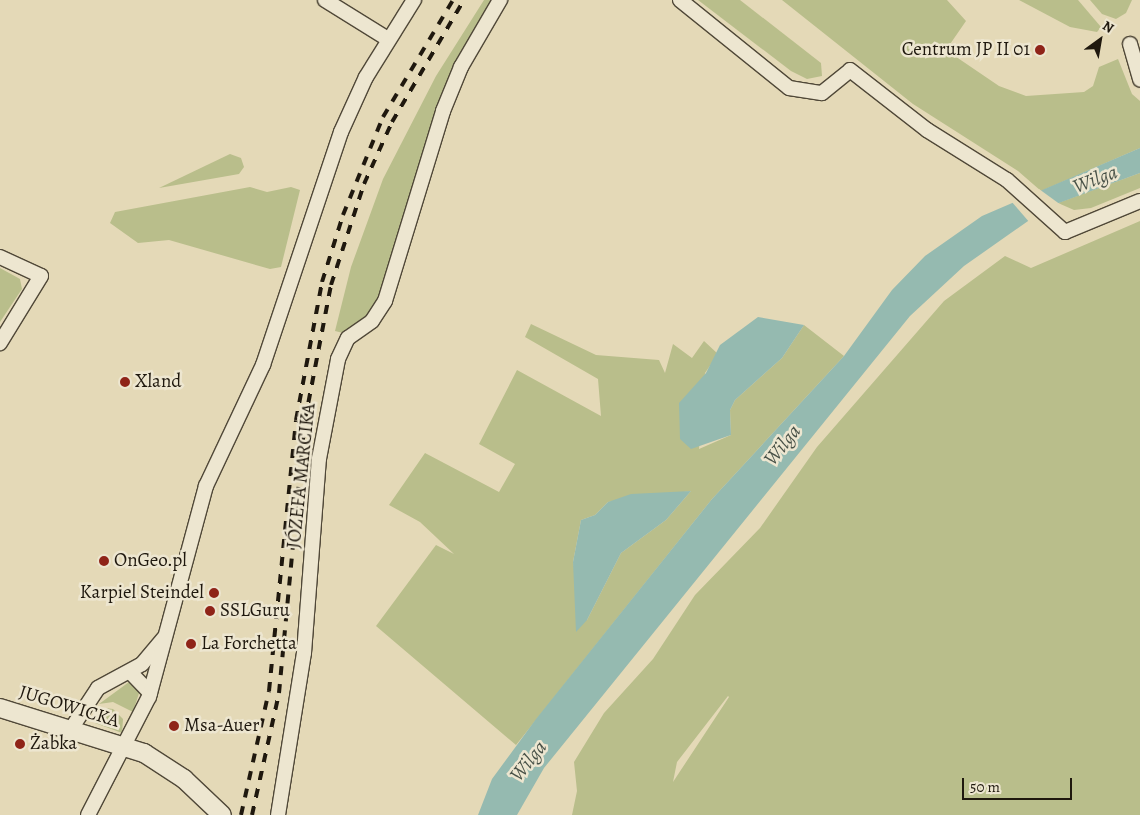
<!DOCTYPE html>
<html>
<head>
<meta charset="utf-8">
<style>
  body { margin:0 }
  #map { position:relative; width:1140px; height:815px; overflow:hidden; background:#e4d9b7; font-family:Alegreya,serif }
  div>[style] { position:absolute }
  .green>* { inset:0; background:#b9be8b }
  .water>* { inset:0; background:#95bab0 }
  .pier>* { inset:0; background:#e4d9b7 }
  .roads { filter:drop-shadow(1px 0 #504838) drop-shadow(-1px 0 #504838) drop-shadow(0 1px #504838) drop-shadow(0 -1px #504838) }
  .minor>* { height:14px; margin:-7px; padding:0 7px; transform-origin:7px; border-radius:7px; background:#ede6d0 }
  .tertiary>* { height:18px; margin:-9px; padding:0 9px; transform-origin:9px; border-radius:9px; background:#ede6d0 }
  .rail>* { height:4px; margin-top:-2px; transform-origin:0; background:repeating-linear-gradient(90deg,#1f180e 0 9px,transparent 0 18px) }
  .dots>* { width:14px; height:14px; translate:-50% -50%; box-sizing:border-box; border:2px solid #ede6d0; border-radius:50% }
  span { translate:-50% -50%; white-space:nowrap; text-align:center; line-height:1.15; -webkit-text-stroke:5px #ede6d0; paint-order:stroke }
  .poi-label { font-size:19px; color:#1f180e }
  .right { translate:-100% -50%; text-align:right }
  .left { translate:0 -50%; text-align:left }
  .street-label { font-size:19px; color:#1f180e }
  .water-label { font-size:20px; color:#485147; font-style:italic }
  .north { position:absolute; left:1075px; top:15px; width:50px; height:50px; -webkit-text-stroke:4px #ede6d0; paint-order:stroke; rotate:32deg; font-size:14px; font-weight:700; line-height:20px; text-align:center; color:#1f180e }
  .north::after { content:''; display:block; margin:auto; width:18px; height:22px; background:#1f180e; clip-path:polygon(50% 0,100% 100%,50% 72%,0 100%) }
  .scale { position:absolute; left:962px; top:778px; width:110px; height:22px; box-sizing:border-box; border:2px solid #1f180e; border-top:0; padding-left:6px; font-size:15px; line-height:18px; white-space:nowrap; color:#1f180e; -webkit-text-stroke:4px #ede6d0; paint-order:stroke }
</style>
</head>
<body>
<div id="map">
  <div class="green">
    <div style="clip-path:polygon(484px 0,495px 0,474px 34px,385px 290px,366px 318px,343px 333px,335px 331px,351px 267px,383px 179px,436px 76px)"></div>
    <div style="clip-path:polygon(698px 0,740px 0,821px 63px,822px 76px,807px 79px,791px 71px)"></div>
    <div style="clip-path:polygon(782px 0,947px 0,966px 21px,946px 50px,999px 86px,1026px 96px,1084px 92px,1093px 86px,1099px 67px,1118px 59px,1132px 94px,1140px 101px,1140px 148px,1041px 191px,1018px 171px,913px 104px)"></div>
    <div style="clip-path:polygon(1019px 0,1078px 0,1101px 27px,1097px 32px,1070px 27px)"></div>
    <div style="clip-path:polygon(1090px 0,1132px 0,1126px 13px,1116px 19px,1102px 14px)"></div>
    <div style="clip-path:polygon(230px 154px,241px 158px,244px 167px,239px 174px,159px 188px)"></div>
    <div style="clip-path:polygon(1140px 173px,1140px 188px,1091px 208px,1074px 210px,1058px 203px)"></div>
    <div style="clip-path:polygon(250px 187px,267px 192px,291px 187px,300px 190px,281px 267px,270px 269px,169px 240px,138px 243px,110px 223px,115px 212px)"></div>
    <div style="clip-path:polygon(evenodd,1140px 221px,1140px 815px,572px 815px,577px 791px,574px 762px,604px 713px,653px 659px,695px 595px,760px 528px,817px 447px,944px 301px,1005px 256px,1031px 268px,1140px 221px,728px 696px,729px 697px,673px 782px,677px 762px,728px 696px)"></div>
    <div style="clip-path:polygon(0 268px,20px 279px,22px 289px,0 322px)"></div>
    <div style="clip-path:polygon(evenodd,531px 324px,596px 355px,659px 360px,665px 373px,673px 344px,692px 358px,704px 341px,718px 354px,705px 373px,699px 449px,731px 435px,730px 410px,735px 400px,782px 358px,804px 325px,844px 356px,712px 499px,516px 745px,376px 626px,436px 545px,454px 554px,420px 522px,389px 505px,425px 453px,499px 492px,515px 464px,479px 444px,517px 370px,601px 416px,598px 379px,525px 337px,531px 324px,691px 491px,666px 520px,621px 553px,587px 620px,573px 562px,581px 520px,595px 515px,608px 502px,691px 491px)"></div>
    <div style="clip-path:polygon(129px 682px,140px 690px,133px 712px,113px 702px,99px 704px)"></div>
    <div style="clip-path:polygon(105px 708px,113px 709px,123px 719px,122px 733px,95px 723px)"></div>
  </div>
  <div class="water">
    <div style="clip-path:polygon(1140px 148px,1140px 173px,1048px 207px,964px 266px,910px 316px,544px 768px,517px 815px,478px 815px,492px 779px,536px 719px,712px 499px,844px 356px,892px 290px,925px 256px,982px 216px)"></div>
    <div style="clip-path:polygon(758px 317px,804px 325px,782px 358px,735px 400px,730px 410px,731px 435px,691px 449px,680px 439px,679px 403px,706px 373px,720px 345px)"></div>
    <div style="clip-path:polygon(691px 491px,666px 520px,621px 553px,587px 620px,576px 632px,573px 562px,581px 520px,595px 515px,608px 502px,631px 494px)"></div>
  </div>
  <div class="pier">
    <div style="clip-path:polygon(1039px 189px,1061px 205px,1030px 223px,1011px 201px)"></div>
  </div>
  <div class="roads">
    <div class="minor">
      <div style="left:325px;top:0;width:74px;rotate:31.8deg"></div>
      <div style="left:680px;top:0;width:140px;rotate:38.9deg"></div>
      <div style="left:789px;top:88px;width:33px;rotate:9deg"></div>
      <div style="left:822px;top:93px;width:36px;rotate:-39deg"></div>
      <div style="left:850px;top:70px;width:98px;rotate:37.9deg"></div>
      <div style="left:927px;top:130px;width:94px;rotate:32deg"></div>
      <div style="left:1007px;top:180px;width:78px;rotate:41.9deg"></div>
      <div style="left:1065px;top:232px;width:81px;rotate:-22.5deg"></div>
      <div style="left:1130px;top:44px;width:37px;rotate:74deg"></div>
      <div style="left:0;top:257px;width:45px;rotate:24.9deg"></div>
      <div style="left:41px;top:276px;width:79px;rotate:121.5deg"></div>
      <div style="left:130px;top:672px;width:29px;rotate:46deg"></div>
      <div style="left:71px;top:729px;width:49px;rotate:-56.6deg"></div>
      <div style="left:98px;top:688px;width:50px;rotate:-28.6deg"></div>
      <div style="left:142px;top:664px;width:34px;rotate:-50deg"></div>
      <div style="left:88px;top:815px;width:133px;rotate:-62.7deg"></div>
      <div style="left:149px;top:697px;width:219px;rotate:-74.9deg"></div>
      <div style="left:206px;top:486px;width:134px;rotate:-64.8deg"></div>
      <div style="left:263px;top:365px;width:246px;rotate:-71.5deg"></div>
      <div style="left:341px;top:132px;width:60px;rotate:-65.6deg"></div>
      <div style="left:366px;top:77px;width:91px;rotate:-58.1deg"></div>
      <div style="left:278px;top:815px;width:164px;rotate:-80.9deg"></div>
      <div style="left:304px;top:653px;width:195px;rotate:-85.6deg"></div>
      <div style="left:319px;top:459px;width:102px;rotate:-79.2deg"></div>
      <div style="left:338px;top:359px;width:23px;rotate:-65deg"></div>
      <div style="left:348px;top:338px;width:29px;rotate:-35deg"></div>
      <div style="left:372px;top:321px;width:24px;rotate:-57deg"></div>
      <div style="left:385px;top:301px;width:199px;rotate:-73deg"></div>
      <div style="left:443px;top:111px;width:48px;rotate:-67.8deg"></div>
      <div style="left:461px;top:67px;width:78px;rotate:-59.8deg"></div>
    </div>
    <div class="tertiary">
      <div style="left:0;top:708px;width:151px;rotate:17.4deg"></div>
      <div style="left:144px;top:753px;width:48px;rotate:33deg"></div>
      <div style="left:184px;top:779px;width:52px;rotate:43.5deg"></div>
    </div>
  </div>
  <div class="rail">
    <div style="left:241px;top:815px;width:127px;rotate:-77.3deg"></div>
    <div style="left:269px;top:691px;width:272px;rotate:-84.3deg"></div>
    <div style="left:296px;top:420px;width:140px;rotate:-79.3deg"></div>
    <div style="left:322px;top:282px;width:70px;rotate:-72.6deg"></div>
    <div style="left:343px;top:215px;width:106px;rotate:-67.8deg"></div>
    <div style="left:383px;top:117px;width:136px;rotate:-59.1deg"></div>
    <div style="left:252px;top:815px;width:125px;rotate:-77.5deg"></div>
    <div style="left:279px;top:693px;width:274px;rotate:-84.6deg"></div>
    <div style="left:305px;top:420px;width:137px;rotate:-79.1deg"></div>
    <div style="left:331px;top:285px;width:106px;rotate:-71.9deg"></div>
    <div style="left:364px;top:184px;width:68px;rotate:-65.7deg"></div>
    <div style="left:392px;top:122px;width:142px;rotate:-59.5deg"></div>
  </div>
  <div class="dots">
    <div style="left:1040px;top:50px;background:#8f2418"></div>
    <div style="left:125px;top:382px;background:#8f2418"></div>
    <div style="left:104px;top:561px;background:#8f2418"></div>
    <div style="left:214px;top:593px;background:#8f2418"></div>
    <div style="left:210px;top:611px;background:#8f2418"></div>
    <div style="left:191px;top:644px;background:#8f2418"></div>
    <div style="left:174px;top:726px;background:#8f2418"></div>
    <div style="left:20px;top:744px;background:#8f2418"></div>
  </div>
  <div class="poi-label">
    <span class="right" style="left:1030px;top:50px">Centrum JP II 01</span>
    <span class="left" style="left:135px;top:382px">Xland</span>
    <span class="left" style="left:114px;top:561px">OnGeo.pl</span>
    <span class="right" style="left:204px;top:593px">Karpiel Steindel</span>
    <span class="left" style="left:220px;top:611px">SSLGuru</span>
    <span class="left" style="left:201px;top:644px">La Forchetta</span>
    <span class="left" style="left:184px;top:726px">Msa-Auer</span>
    <span class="left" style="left:30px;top:744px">Żabka</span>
  </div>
  <div class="street-label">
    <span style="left:302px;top:476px;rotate:-84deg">JÓZEFA MARCIKA</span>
    <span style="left:69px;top:707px;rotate:17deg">JUGOWICKA</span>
  </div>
  <div class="water-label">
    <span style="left:1095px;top:179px;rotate:-21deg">Wilga</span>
    <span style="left:782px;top:445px;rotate:-51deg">Wilga</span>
    <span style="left:528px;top:761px;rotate:-51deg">Wilga</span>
  </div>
  <div class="north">N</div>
  <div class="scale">50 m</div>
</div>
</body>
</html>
